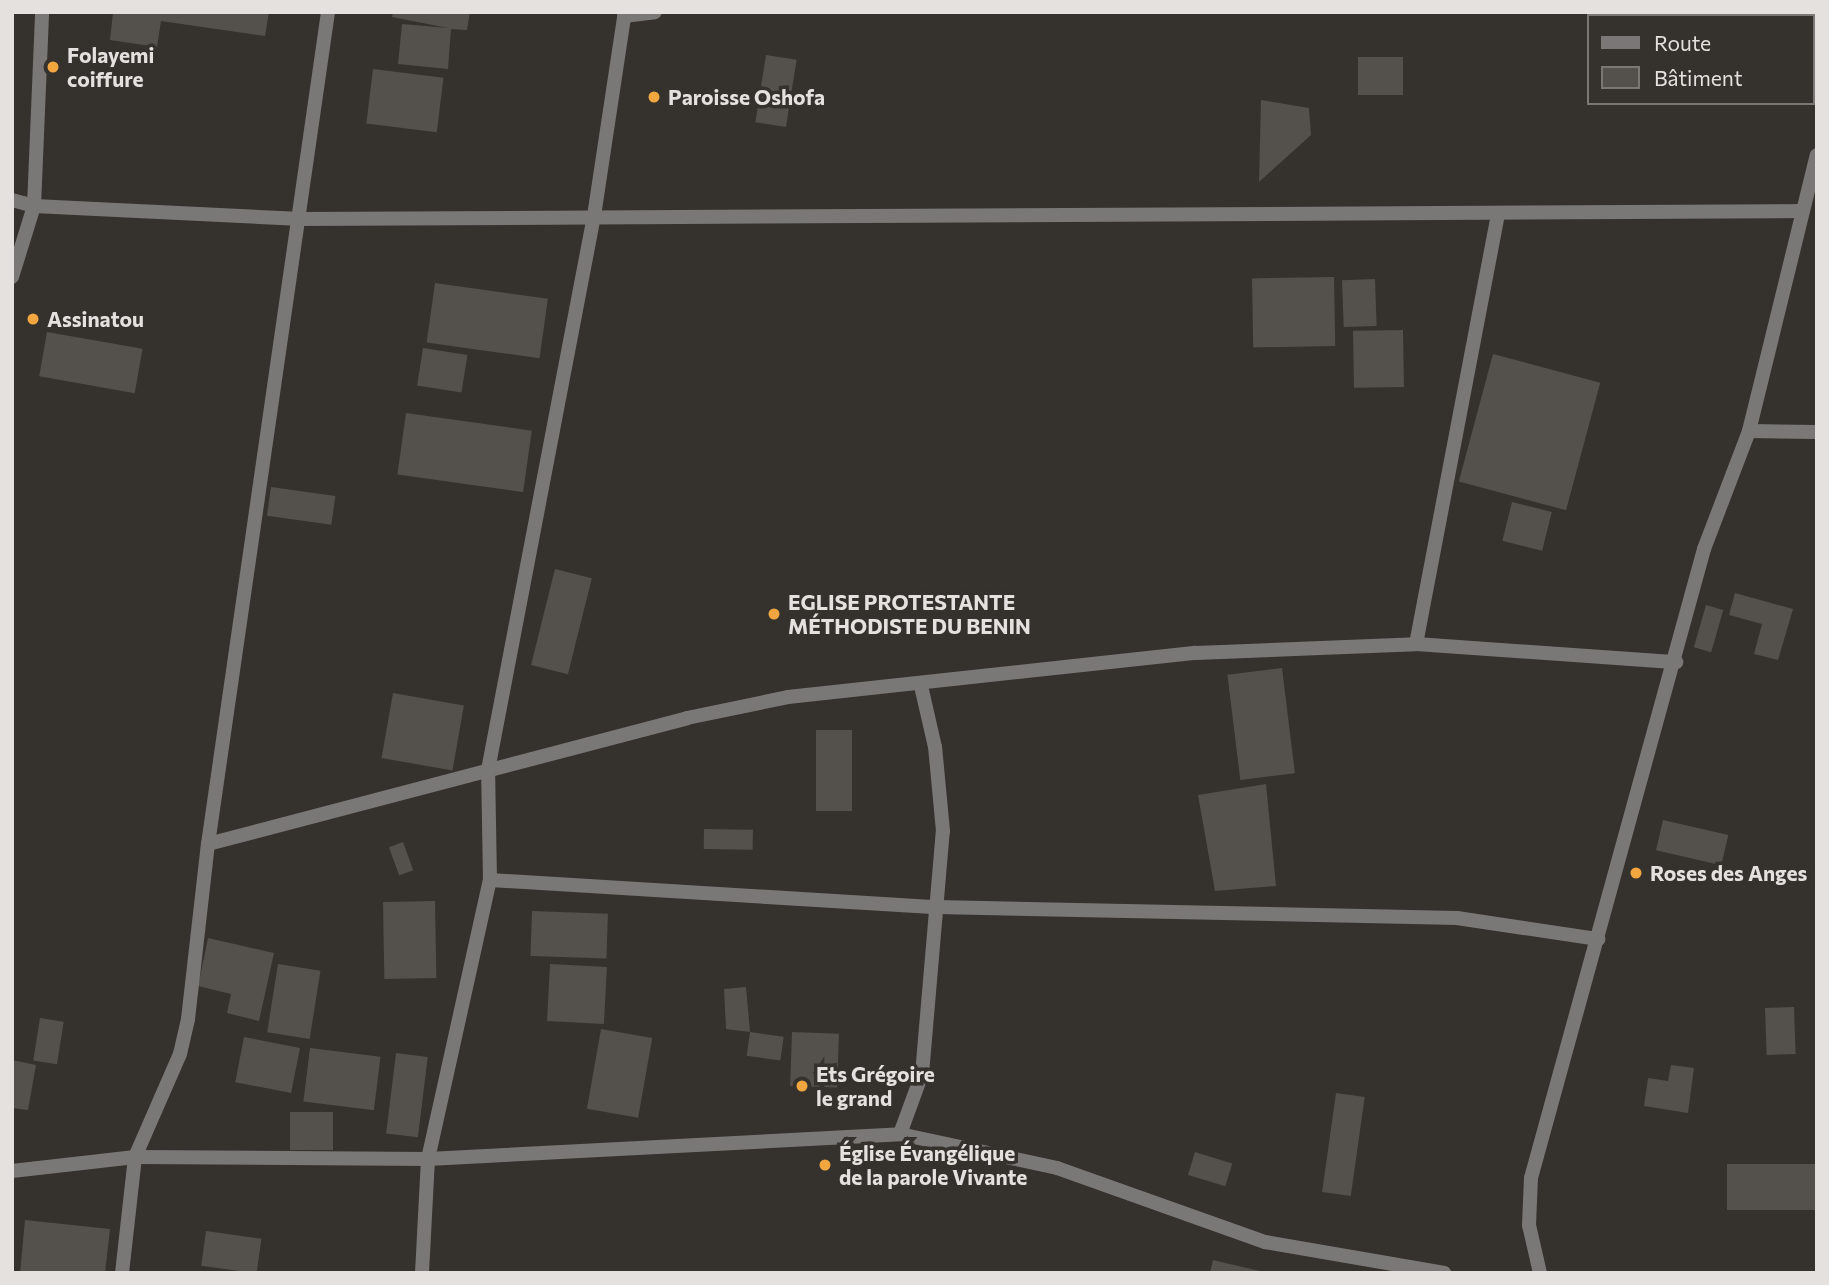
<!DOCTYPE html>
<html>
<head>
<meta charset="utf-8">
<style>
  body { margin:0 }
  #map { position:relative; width:1829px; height:1285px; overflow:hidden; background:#35312d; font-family:Commissioner,sans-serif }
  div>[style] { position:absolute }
  .building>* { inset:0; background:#54504c; transform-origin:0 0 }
  .minor>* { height:14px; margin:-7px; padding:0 7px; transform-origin:7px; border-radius:7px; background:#7a7876 }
  .dots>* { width:19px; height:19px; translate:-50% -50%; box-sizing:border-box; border:4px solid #35312d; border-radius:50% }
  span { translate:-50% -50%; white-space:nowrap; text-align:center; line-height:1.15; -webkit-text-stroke:7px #35312d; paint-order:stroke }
  .poi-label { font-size:21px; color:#e4e1df; font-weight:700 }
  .left { translate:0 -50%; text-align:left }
  .frame { position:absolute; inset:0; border:14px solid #e4e1df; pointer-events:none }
  .legend { position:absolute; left:1587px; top:14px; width:228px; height:91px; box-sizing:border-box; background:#35312d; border:2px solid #7b7774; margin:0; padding:9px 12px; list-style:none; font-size:21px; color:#e4e1df }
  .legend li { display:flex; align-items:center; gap:14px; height:35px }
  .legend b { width:35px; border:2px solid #7b7774 }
</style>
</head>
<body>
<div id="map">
  <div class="building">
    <div style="clip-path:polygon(113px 12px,269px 12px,265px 36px,161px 21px,157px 47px,110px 40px)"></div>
    <div style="clip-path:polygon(393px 12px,470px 12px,467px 30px,451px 29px,448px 69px,398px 64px,402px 24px,448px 28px,392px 17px)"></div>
    <div style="left:766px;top:55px;width:31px;height:68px;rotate:9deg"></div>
    <div style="left:1358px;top:57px;width:45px;height:38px"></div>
    <div style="left:373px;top:69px;width:71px;height:55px;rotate:7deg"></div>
    <div style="clip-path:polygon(1261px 100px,1309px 108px,1311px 135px,1259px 182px)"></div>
    <div style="left:1334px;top:277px;width:69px;height:82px;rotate:89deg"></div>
    <div style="left:1375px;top:279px;width:47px;height:33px;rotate:88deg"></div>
    <div style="left:435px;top:283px;width:114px;height:60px;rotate:8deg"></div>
    <div style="left:1403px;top:330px;width:57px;height:50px;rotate:89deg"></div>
    <div style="left:47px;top:332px;width:97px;height:45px;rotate:10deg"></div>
    <div style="left:423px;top:348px;width:45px;height:38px;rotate:9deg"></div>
    <div style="left:1493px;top:354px;width:111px;height:132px;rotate:15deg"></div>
    <div style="left:406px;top:413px;width:127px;height:62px;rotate:8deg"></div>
    <div style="left:271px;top:487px;width:65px;height:29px;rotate:8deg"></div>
    <div style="left:1512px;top:502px;width:41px;height:40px;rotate:14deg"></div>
    <div style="left:555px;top:569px;width:38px;height:99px;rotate:14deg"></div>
    <div style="clip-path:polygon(1735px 593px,1793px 609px,1778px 660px,1754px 654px,1762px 624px,1729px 615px)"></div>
    <div style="left:1706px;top:605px;width:18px;height:44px;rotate:16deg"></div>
    <div style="left:1282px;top:668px;width:106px;height:55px;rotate:83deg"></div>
    <div style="left:393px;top:693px;width:72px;height:66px;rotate:10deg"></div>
    <div style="left:816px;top:730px;width:36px;height:81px"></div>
    <div style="clip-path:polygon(1266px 784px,1276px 886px,1215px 891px,1198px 795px)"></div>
    <div style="left:1663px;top:820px;width:67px;height:31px;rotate:13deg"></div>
    <div style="left:704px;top:829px;width:49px;height:20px;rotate:1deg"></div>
    <div style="left:403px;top:842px;width:30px;height:15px;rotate:70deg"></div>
    <div style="left:435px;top:901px;width:77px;height:52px;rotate:89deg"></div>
    <div style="left:532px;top:911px;width:76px;height:45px;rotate:2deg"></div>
    <div style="clip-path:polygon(208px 938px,274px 953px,259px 1021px,227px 1013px,231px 994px,198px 986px)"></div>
    <div style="left:278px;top:964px;width:43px;height:69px;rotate:9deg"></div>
    <div style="left:550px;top:964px;width:57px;height:57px;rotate:3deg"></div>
    <div style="clip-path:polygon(746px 987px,750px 1032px,726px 1029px,724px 989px)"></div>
    <div style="left:1794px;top:1007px;width:47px;height:29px;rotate:88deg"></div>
    <div style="left:40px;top:1018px;width:24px;height:43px;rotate:9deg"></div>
    <div style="left:601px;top:1029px;width:52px;height:81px;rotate:10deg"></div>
    <div style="left:750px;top:1032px;width:34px;height:24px;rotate:8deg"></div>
    <div style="left:792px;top:1032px;width:47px;height:54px;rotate:2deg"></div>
    <div style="left:244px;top:1037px;width:57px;height:46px;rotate:11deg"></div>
    <div style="left:310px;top:1048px;width:71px;height:54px;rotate:7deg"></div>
    <div style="left:396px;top:1053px;width:32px;height:81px;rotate:7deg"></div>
    <div style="clip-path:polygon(12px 1060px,36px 1065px,28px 1110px,12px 1108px)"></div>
    <div style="clip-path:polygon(1671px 1065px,1694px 1068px,1688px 1113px,1644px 1106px,1648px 1078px,1668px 1081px)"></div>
    <div style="left:1336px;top:1093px;width:29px;height:100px;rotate:8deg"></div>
    <div style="left:290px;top:1112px;width:43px;height:38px"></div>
    <div style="left:1195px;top:1152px;width:39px;height:24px;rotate:17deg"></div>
    <div style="left:1817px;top:1164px;width:46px;height:90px;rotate:90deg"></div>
    <div style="clip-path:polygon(25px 1220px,110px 1229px,105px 1273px,20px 1273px)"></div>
    <div style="left:206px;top:1231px;width:56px;height:35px;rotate:8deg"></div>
    <div style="clip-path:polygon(1213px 1260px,1264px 1272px,1264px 1273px,1210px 1273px)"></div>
  </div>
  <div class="minor">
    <div style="left:1690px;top:12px;width:8px;rotate:30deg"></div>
    <div style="left:624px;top:16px;width:31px;rotate:-7deg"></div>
    <div style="left:1813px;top:77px;width:4px;rotate:27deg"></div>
    <div style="left:12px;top:200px;width:23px;rotate:15deg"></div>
    <div style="left:34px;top:206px;width:262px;rotate:2.8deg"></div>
    <div style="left:296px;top:219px;width:1506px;rotate:-0.3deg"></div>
    <div style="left:12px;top:277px;width:74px;rotate:-72.8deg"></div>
    <div style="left:34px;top:206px;width:194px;rotate:-87.6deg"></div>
    <div style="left:1749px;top:431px;width:68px;rotate:0.8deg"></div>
    <div style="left:1416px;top:644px;width:438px;rotate:-79.2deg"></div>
    <div style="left:208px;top:844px;width:495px;rotate:-14.7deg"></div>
    <div style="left:687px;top:718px;width:103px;rotate:-11.7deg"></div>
    <div style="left:788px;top:697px;width:410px;rotate:-6.2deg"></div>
    <div style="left:1196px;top:653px;width:220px;rotate:-2.3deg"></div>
    <div style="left:1416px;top:644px;width:261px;rotate:4deg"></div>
    <div style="left:490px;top:880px;width:447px;rotate:3.5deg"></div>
    <div style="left:936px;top:907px;width:521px;rotate:1.21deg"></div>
    <div style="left:1457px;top:918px;width:143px;rotate:8.5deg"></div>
    <div style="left:900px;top:1134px;width:64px;rotate:-69.9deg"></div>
    <div style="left:922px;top:1074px;width:244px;rotate:-85.1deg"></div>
    <div style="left:943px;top:831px;width:84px;rotate:-95.4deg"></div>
    <div style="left:935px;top:747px;width:63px;rotate:-102.9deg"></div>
    <div style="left:12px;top:1171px;width:124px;rotate:-6.5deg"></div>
    <div style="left:135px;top:1157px;width:293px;rotate:0.4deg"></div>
    <div style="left:428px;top:1159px;width:473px;rotate:-3deg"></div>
    <div style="left:900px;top:1134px;width:161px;rotate:12.2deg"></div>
    <div style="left:1057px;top:1168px;width:221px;rotate:19.6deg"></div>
    <div style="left:1265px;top:1242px;width:182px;rotate:9.8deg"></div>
    <div style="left:122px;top:1273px;width:117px;rotate:-83.6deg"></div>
    <div style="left:135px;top:1157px;width:112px;rotate:-66.4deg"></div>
    <div style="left:180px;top:1054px;width:36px;rotate:-77deg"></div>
    <div style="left:188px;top:1019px;width:176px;rotate:-83.5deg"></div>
    <div style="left:208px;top:844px;width:841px;rotate:-81.79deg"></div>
    <div style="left:422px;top:1273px;width:114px;rotate:-87deg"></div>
    <div style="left:428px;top:1159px;width:286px;rotate:-77.5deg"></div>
    <div style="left:490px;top:880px;width:110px;rotate:-91deg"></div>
    <div style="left:488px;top:770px;width:564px;rotate:-79.17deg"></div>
    <div style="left:594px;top:216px;width:206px;rotate:-81.4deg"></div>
    <div style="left:1540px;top:1273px;width:49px;rotate:-102.9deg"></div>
    <div style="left:1529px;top:1225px;width:47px;rotate:-87.6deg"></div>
    <div style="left:1531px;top:1178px;width:652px;rotate:-74.62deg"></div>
    <div style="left:1704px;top:549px;width:126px;rotate:-69.1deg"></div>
    <div style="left:1749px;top:431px;width:284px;rotate:-76.2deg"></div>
  </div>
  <div class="dots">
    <div style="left:53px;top:67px;background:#f1a640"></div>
    <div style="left:654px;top:97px;background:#f1a640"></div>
    <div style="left:33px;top:319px;background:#f1a640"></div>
    <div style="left:774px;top:614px;background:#f1a640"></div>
    <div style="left:1636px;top:873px;background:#f1a640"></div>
    <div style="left:802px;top:1086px;background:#f1a640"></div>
    <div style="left:825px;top:1165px;background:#f1a640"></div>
  </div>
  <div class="poi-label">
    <span class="left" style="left:67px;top:67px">Folayemi<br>coiffure</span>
    <span class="left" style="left:668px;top:97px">Paroisse Oshofa</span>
    <span class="left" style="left:47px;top:319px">Assinatou</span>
    <span class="left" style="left:788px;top:614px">EGLISE PROTESTANTE<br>MÉTHODISTE DU BENIN</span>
    <span class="left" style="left:1650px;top:873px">Roses des Anges</span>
    <span class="left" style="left:816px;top:1086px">Ets Grégoire<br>le grand</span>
    <span class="left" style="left:839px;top:1165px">Église Évangélique<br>de la parole Vivante</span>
  </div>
  <div class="frame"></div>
  <ul class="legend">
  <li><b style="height:9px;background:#7a7876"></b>Route</li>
  <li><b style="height:19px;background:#54504c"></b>Bâtiment</li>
  </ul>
</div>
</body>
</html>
